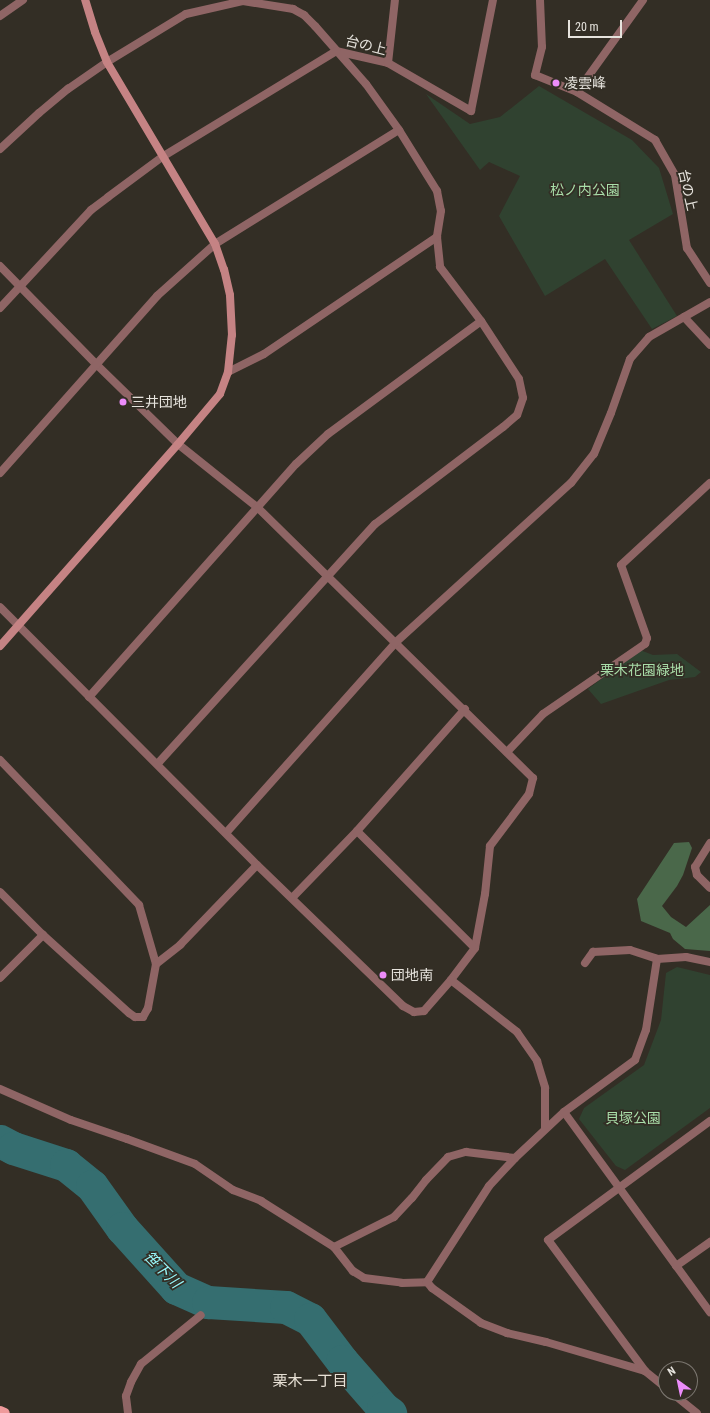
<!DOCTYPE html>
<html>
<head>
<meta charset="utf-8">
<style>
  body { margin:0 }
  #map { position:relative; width:710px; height:1413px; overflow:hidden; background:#332e25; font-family:"Roboto Condensed","Noto Sans JP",sans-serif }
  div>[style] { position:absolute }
  .green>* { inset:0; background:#304230 }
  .forest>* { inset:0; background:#4a684a }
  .river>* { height:33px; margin:-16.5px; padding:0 16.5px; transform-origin:16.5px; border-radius:16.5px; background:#356e70 }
  .street>* { height:8px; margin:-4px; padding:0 4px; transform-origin:4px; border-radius:4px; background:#8f6565 }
  .secondary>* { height:8px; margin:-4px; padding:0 4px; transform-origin:4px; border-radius:4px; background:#c58384 }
  .primary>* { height:10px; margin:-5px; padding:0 5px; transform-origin:5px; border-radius:5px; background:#ef9a9b }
  .dots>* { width:11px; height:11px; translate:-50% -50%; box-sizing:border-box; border:2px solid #332e25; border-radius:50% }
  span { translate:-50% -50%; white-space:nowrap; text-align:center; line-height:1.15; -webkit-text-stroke:3.5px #332e25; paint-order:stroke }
  .street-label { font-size:14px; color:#e6e3dd }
  .poi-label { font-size:14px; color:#e6e3dd }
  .left { translate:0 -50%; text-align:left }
  .park-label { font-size:14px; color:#a9dea9 }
  .water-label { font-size:15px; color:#98f7fa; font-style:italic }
  .neighbourhood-label { font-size:15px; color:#e7e0d5 }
  .north { position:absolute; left:658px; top:1361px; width:40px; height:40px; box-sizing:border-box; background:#332e25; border:1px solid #7b766f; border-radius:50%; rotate:327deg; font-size:11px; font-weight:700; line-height:16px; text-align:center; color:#e6e3dd }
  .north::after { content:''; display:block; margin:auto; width:14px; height:18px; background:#ec8cfa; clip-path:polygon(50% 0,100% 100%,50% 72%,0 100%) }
  .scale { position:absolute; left:568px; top:20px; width:54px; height:18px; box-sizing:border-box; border:2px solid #e6e3dd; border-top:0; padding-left:5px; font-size:12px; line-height:14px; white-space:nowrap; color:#e6e3dd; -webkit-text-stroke:3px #332e25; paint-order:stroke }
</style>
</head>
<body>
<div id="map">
  <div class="green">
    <div style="clip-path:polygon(539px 86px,632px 140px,659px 168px,673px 214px,629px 240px,677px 316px,652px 329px,605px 259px,545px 296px,499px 216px,520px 176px,489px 162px,480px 170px,426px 94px,470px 124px,500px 117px)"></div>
    <div style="clip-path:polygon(640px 650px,653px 655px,677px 654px,701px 672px,695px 677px,669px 680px,601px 704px,588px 689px)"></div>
    <div style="clip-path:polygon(677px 967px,710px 975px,710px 1108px,625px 1170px,616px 1166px,579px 1119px,584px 1108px,644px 1065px,661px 1020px,666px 973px)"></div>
  </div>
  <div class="forest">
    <div style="clip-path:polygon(689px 842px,692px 848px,683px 875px,677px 886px,662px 906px,671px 917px,686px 927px,710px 905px,710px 951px,685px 949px,673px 939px,670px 933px,641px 921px,637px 899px,674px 843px)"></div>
  </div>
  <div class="river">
    <div style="left:0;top:1141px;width:15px;rotate:28deg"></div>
    <div style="left:13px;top:1148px;width:56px;rotate:17.8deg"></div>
    <div style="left:66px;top:1165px;width:33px;rotate:39deg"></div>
    <div style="left:92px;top:1186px;width:52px;rotate:54.5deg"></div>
    <div style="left:122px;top:1228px;width:81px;rotate:48deg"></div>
    <div style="left:176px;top:1288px;width:35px;rotate:24deg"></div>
    <div style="left:208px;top:1302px;width:78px;rotate:3.7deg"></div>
    <div style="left:286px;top:1307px;width:27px;rotate:27deg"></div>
    <div style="left:310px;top:1319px;width:53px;rotate:52.7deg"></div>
    <div style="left:342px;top:1361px;width:62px;rotate:48.9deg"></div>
    <div style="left:383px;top:1408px;width:9px;rotate:36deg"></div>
  </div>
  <div class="street">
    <div style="left:540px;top:0;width:47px;rotate:87.6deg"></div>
    <div style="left:542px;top:47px;width:29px;rotate:104deg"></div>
    <div style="left:535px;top:75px;width:45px;rotate:22deg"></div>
    <div style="left:577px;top:92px;width:92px;rotate:31.6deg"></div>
    <div style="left:655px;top:140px;width:40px;rotate:60.3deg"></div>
    <div style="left:675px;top:175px;width:74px;rotate:80.7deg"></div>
    <div style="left:687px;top:248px;width:42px;rotate:56.7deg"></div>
    <div style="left:0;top:16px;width:28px;rotate:-35deg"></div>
    <div style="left:336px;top:51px;width:53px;rotate:13deg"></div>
    <div style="left:388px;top:63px;width:96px;rotate:30deg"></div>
    <div style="left:471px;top:111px;width:113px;rotate:-78.8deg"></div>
    <div style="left:388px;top:63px;width:63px;rotate:-83.7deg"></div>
    <div style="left:577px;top:92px;width:113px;rotate:-54.3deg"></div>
    <div style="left:0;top:149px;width:53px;rotate:-42.7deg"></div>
    <div style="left:39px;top:113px;width:38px;rotate:-40deg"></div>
    <div style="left:68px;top:89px;width:47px;rotate:-34.7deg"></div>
    <div style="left:107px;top:62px;width:92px;rotate:-31.3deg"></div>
    <div style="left:186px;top:14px;width:58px;rotate:-12.8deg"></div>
    <div style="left:243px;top:1px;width:51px;rotate:9.1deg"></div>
    <div style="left:293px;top:9px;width:13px;rotate:29deg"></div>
    <div style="left:304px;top:15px;width:16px;rotate:45deg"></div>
    <div style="left:315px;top:26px;width:77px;rotate:48.7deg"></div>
    <div style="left:366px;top:84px;width:57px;rotate:54.3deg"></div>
    <div style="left:399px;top:130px;width:72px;rotate:58.1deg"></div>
    <div style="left:437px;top:191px;width:20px;rotate:79deg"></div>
    <div style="left:441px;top:211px;width:26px;rotate:99deg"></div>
    <div style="left:437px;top:237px;width:30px;rotate:84deg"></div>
    <div style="left:440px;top:267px;width:68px;rotate:52.8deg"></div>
    <div style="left:481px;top:321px;width:69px;rotate:56.8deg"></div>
    <div style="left:519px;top:379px;width:19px;rotate:78deg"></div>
    <div style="left:523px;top:398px;width:18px;rotate:109deg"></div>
    <div style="left:517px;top:415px;width:18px;rotate:139deg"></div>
    <div style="left:503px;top:427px;width:161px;rotate:142.8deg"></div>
    <div style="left:375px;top:524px;width:323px;rotate:132.2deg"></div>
    <div style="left:0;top:266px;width:137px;rotate:45.6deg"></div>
    <div style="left:96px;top:364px;width:115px;rotate:44.3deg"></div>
    <div style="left:178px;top:444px;width:101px;rotate:38.6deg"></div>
    <div style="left:257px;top:507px;width:387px;rotate:44.5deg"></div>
    <div style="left:533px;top:778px;width:16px;rotate:104deg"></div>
    <div style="left:529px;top:794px;width:65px;rotate:126.9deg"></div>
    <div style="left:490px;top:846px;width:48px;rotate:95.9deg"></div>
    <div style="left:485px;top:894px;width:55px;rotate:100.5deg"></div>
    <div style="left:475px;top:948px;width:40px;rotate:127deg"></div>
    <div style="left:451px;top:980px;width:41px;rotate:131.1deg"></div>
    <div style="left:424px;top:1011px;width:10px;rotate:174deg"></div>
    <div style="left:414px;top:1012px;width:13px;rotate:-151deg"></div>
    <div style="left:403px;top:1006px;width:203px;rotate:-136deg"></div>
    <div style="left:257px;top:865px;width:364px;rotate:-134.9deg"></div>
    <div style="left:0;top:308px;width:134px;rotate:-47.1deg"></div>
    <div style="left:91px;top:210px;width:21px;rotate:-37deg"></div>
    <div style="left:108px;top:197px;width:67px;rotate:-36.5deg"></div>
    <div style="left:162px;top:157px;width:204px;rotate:-31.3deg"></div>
    <div style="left:684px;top:317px;width:38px;rotate:47deg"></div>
    <div style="left:228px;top:372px;width:40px;rotate:-26.6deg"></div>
    <div style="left:264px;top:354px;width:209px;rotate:-34.1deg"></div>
    <div style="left:0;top:473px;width:237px;rotate:-48.4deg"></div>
    <div style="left:157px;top:296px;width:78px;rotate:-41.9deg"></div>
    <div style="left:215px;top:244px;width:216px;rotate:-31.8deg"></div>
    <div style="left:89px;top:697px;width:312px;rotate:-48.4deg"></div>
    <div style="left:296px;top:464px;width:44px;rotate:-43.2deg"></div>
    <div style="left:328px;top:434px;width:190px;rotate:-36.4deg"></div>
    <div style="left:507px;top:752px;width:52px;rotate:-46.5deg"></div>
    <div style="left:543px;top:714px;width:124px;rotate:-34.5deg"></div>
    <div style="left:645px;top:644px;width:6px;rotate:-72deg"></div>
    <div style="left:647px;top:638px;width:77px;rotate:-109.6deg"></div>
    <div style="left:621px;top:565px;width:121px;rotate:-42.7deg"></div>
    <div style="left:0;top:760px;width:201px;rotate:46.2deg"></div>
    <div style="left:139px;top:905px;width:61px;rotate:73.9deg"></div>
    <div style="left:156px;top:964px;width:45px;rotate:100.3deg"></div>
    <div style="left:148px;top:1008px;width:10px;rotate:119deg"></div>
    <div style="left:143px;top:1017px;width:8px;rotate:180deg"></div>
    <div style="left:135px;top:1017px;width:7px;rotate:-146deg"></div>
    <div style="left:129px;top:1013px;width:116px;rotate:-137.8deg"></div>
    <div style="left:43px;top:935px;width:61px;rotate:-135deg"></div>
    <div style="left:357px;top:831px;width:166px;rotate:44.8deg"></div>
    <div style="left:226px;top:833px;width:254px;rotate:-48.3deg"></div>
    <div style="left:395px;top:643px;width:238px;rotate:-42.3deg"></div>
    <div style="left:571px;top:483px;width:37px;rotate:-52deg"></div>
    <div style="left:594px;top:454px;width:44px;rotate:-67.5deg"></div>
    <div style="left:611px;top:413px;width:57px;rotate:-70.6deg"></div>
    <div style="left:630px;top:359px;width:29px;rotate:-49deg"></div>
    <div style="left:649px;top:337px;width:70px;rotate:-29.8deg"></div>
    <div style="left:710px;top:843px;width:28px;rotate:122deg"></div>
    <div style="left:695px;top:867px;width:8px;rotate:76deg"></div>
    <div style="left:697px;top:875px;width:18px;rotate:45deg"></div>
    <div style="left:292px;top:898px;width:93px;rotate:-45.9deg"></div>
    <div style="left:357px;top:831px;width:163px;rotate:-48.5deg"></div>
    <div style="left:585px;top:963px;width:14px;rotate:-54deg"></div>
    <div style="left:593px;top:952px;width:37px;rotate:-3deg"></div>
    <div style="left:630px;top:950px;width:28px;rotate:18deg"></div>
    <div style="left:657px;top:959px;width:29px;rotate:-4deg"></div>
    <div style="left:686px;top:957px;width:25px;rotate:12deg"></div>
    <div style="left:156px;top:964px;width:31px;rotate:-38deg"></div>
    <div style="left:180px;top:945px;width:111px;rotate:-46.1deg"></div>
    <div style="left:0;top:978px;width:61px;rotate:-45deg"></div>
    <div style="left:451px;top:980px;width:84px;rotate:38.2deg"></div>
    <div style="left:517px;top:1032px;width:35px;rotate:55deg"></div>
    <div style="left:537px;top:1061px;width:28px;rotate:73deg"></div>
    <div style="left:545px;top:1088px;width:40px;rotate:90deg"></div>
    <div style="left:0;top:1089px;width:77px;rotate:23.6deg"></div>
    <div style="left:71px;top:1120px;width:59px;rotate:18.7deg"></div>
    <div style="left:127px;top:1139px;width:72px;rotate:20.2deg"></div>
    <div style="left:195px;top:1164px;width:46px;rotate:34.4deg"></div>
    <div style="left:233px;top:1190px;width:30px;rotate:21deg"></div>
    <div style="left:261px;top:1201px;width:86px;rotate:32.2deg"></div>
    <div style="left:334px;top:1247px;width:31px;rotate:52deg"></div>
    <div style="left:353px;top:1271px;width:13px;rotate:32deg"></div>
    <div style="left:364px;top:1278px;width:38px;rotate:7deg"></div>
    <div style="left:402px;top:1283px;width:25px;rotate:-2deg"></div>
    <div style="left:427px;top:1282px;width:8px;rotate:50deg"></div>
    <div style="left:432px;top:1288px;width:60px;rotate:35.5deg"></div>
    <div style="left:481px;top:1323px;width:28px;rotate:21deg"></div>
    <div style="left:507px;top:1333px;width:40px;rotate:13deg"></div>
    <div style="left:546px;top:1342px;width:103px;rotate:16.3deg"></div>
    <div style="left:645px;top:1371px;width:27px;rotate:39deg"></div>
    <div style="left:564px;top:1112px;width:248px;rotate:53.9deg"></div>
    <div style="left:334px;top:1247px;width:67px;rotate:-26.6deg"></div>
    <div style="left:394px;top:1217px;width:26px;rotate:-47deg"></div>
    <div style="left:412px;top:1198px;width:23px;rotate:-52deg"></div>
    <div style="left:426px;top:1180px;width:32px;rotate:-46deg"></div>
    <div style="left:448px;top:1157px;width:19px;rotate:-16deg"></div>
    <div style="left:466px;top:1152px;width:49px;rotate:7deg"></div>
    <div style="left:676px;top:1266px;width:42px;rotate:-35.2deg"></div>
    <div style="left:427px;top:1282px;width:114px;rotate:-57.1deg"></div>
    <div style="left:489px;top:1186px;width:38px;rotate:-47deg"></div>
    <div style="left:515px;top:1158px;width:67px;rotate:-43.2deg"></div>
    <div style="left:564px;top:1112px;width:88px;rotate:-36.2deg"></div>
    <div style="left:635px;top:1060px;width:32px;rotate:-70deg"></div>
    <div style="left:646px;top:1030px;width:72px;rotate:-81.2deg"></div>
    <div style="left:645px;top:1371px;width:163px;rotate:-126.5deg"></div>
    <div style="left:548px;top:1240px;width:201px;rotate:-36.3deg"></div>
    <div style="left:672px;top:1393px;width:32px;rotate:39deg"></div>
    <div style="left:128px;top:1413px;width:17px;rotate:-97deg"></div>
    <div style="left:126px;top:1396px;width:15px;rotate:-70deg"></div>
    <div style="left:131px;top:1382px;width:21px;rotate:-61deg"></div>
    <div style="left:141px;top:1364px;width:77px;rotate:-39.2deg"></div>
  </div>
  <div class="secondary">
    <div style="left:0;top:646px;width:269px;rotate:-48.6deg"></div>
    <div style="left:178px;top:444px;width:65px;rotate:-50deg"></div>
    <div style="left:220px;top:394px;width:23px;rotate:-70deg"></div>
    <div style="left:228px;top:372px;width:37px;rotate:-84deg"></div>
    <div style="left:232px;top:335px;width:40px;rotate:-92.9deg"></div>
    <div style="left:230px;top:295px;width:26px;rotate:-103deg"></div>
    <div style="left:224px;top:270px;width:28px;rotate:-109deg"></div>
    <div style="left:215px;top:244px;width:212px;rotate:-120.7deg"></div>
    <div style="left:107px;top:62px;width:32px;rotate:-112deg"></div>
    <div style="left:95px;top:32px;width:34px;rotate:-107deg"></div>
  </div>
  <div class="primary">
    <div style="left:0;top:1411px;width:5px;rotate:22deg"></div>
  </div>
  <div class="dots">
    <div style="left:556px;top:83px;background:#ec8cfa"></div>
    <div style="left:123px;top:402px;background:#ec8cfa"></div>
    <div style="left:383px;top:975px;background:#ec8cfa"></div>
  </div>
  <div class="street-label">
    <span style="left:366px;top:45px;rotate:14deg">台の上</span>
    <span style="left:688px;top:190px;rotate:77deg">台の上</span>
  </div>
  <div class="poi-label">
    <span class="left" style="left:564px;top:83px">凌雲峰</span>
    <span class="left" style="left:131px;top:402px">三井団地</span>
    <span class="left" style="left:391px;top:975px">団地南</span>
  </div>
  <div class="park-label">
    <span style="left:585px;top:190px">松ノ内公園</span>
    <span style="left:642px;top:670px">栗木花園緑地</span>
    <span style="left:633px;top:1118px">貝塚公園</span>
  </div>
  <div class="water-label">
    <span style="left:162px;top:1270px;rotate:45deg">笹下川</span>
  </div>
  <div class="neighbourhood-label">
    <span style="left:310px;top:1382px">栗木一丁目</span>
  </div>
  <div class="north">N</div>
  <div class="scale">20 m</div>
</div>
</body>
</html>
